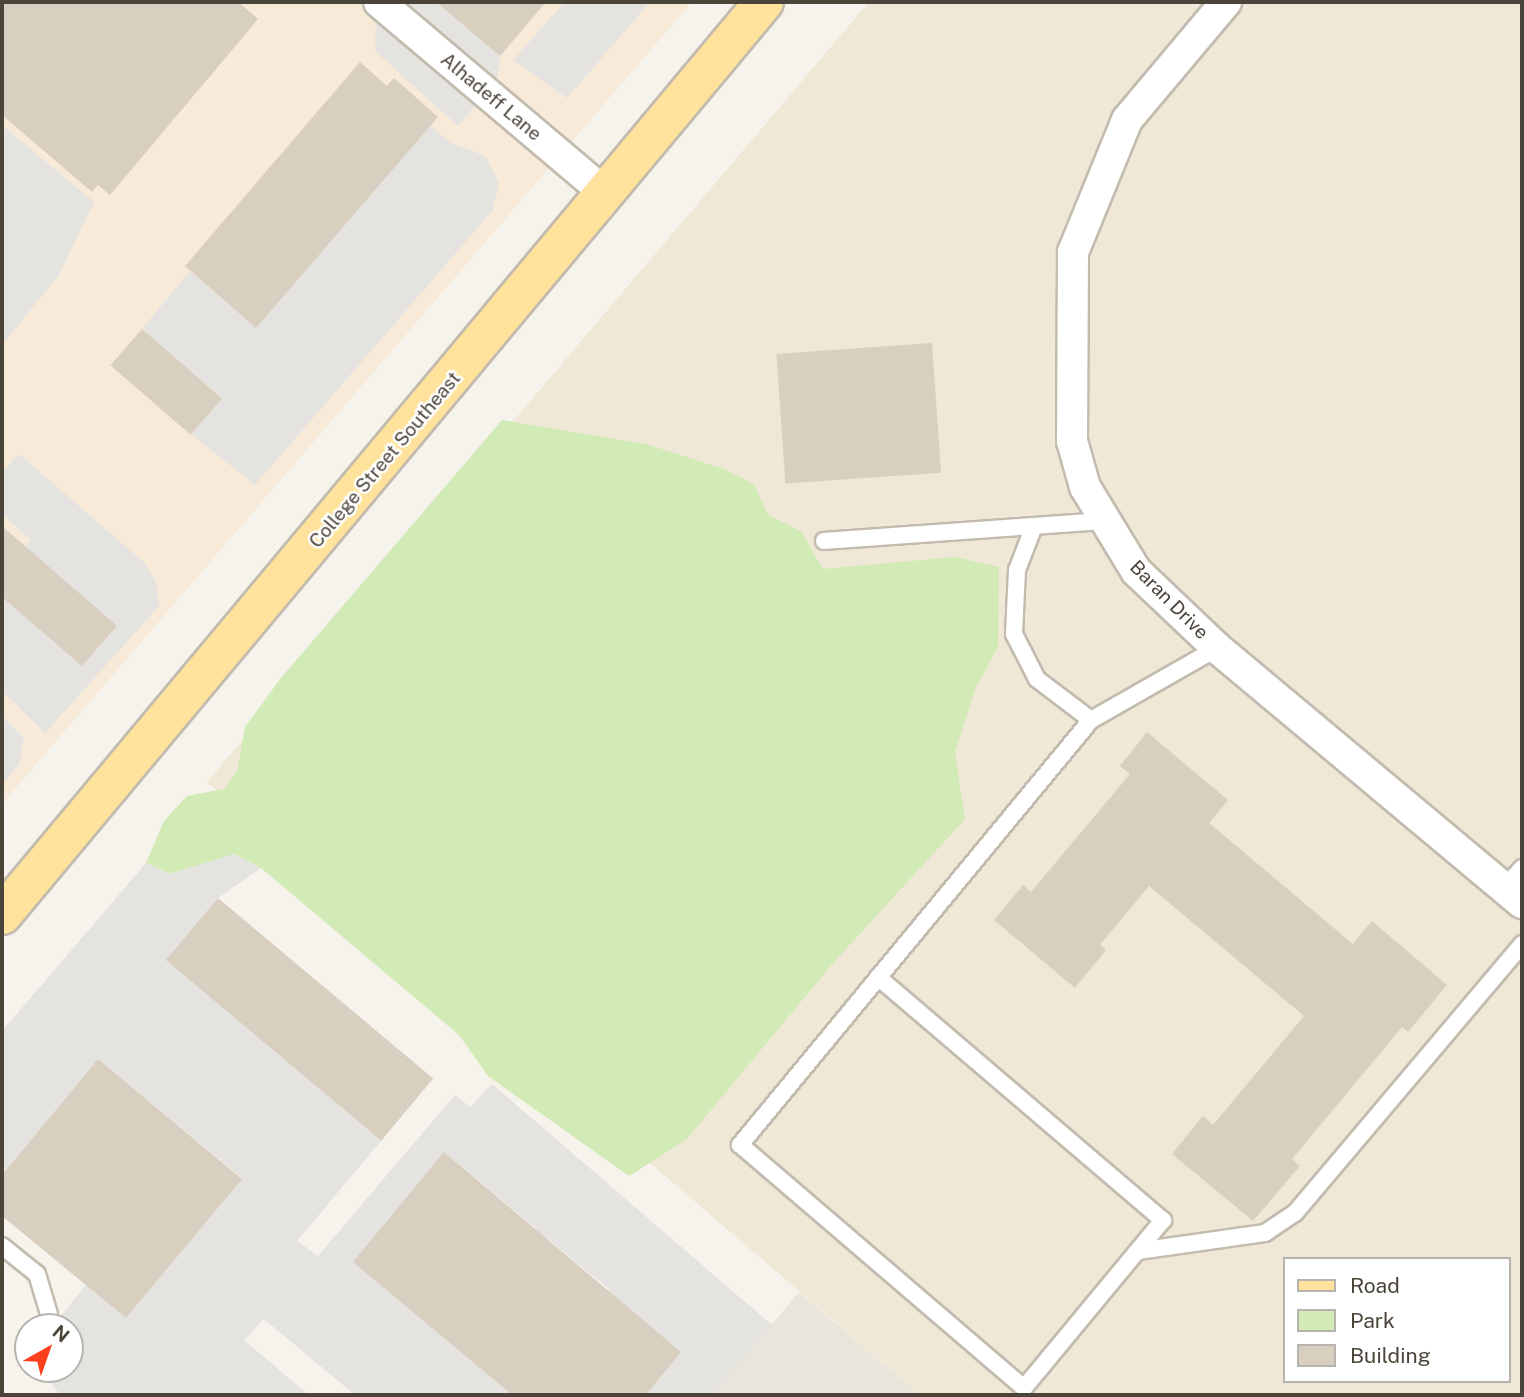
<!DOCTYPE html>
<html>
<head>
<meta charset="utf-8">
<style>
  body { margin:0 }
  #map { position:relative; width:1524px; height:1397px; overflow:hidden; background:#f6f3ec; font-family:"Public Sans",sans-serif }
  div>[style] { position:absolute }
  .residential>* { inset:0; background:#eae5da }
  .commercial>* { inset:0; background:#f7ead8 }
  .education>* { inset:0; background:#efe8d6 }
  .green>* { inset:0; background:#d2eab5 }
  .parking>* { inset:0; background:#e5e3e0 }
  .building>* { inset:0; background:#d8cfc1; transform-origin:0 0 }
  .roads { filter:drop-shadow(2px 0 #c2bbae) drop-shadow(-2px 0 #c2bbae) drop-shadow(0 2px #c2bbae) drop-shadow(0 -2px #c2bbae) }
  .service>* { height:16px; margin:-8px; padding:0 8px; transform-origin:8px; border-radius:8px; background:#fff }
  .minor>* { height:30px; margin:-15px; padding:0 15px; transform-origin:15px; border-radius:15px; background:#fff }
  .primary>* { height:38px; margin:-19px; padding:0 19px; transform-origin:19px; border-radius:19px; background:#ffe39c }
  span { translate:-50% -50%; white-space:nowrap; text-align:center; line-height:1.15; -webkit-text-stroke:5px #fff; paint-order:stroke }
  .street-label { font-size:19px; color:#4b4439 }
  .frame { position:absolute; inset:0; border:4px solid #4b4439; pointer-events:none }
  .legend { position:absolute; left:1283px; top:1257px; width:228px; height:126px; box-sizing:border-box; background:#fff; border:2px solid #b7b4b0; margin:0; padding:9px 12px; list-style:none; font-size:21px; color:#4b4439 }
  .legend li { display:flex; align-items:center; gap:14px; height:35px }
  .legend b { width:35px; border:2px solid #b7b4b0 }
  .north { position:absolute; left:14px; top:1313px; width:70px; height:70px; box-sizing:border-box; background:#fff; border:2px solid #b7b4b0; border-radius:50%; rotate:40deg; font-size:19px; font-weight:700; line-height:28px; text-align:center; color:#4b4439 }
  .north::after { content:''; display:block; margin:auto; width:24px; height:32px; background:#fc3f1d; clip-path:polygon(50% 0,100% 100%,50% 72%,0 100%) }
</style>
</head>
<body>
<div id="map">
  <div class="residential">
    <div style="clip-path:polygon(799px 1292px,920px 1395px,713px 1395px)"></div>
  </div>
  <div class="commercial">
    <div style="clip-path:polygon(2px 2px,692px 2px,2px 804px)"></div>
  </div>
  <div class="education">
    <div style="clip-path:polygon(evenodd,869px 2px,1522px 2px,1522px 1395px,920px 1395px,207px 782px,869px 2px,1284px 1259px,1508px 1259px,1508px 1381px,1284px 1381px,1284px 1259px)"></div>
  </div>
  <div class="green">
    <div style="clip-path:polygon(502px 420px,646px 444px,724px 469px,754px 484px,768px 515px,801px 531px,823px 569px,955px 557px,999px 567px,998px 646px,975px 690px,955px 752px,965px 819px,834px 962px,686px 1140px,629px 1176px,488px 1076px,459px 1035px,261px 868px,234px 854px,170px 874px,146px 863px,164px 821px,187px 796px,224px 789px,237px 771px,245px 727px,281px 678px)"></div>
  </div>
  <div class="parking">
    <div style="clip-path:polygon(356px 2px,436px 2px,500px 56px,498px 77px,458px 126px,375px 51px,376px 17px)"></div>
    <div style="clip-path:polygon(565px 2px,650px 2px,567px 98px,513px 60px)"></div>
    <div style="clip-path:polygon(2px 125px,94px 202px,59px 275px,2px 345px)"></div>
    <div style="clip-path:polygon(430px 125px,451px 143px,485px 156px,499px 182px,493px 210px,255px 485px,191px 434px,222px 398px,142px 329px,190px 271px,256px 328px)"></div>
    <div style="clip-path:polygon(evenodd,19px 454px,146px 564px,156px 583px,159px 606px,45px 733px,2px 691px,2px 573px,31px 540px,2px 514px,2px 472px,19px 454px,29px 620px,117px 626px,82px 666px,29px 620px)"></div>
    <div style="clip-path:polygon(2px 716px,24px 738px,19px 764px,2px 785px)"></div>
    <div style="clip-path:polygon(evenodd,234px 854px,261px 868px,218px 898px,167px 960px,381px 1141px,297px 1241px,318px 1256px,455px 1095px,470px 1107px,492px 1084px,772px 1325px,713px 1395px,646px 1395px,681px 1352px,620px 1302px,543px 1395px,523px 1395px,610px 1290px,548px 1239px,457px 1349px,512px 1395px,355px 1395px,264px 1319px,244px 1340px,309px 1395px,60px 1395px,41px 1369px,70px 1369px,70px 1327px,52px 1327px,86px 1285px,126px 1318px,242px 1178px,98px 1059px,2px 1175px,2px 1031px,146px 863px,170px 874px,234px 854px,444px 1152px,537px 1229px,446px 1339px,444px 1152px)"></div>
  </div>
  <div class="building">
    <div style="clip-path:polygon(2px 2px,238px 2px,258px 19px,110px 195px,98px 185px,92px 192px,2px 115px)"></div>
    <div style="clip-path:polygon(436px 2px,546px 2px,500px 56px)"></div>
    <div style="clip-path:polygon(360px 62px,387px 86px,394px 78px,438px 117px,256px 328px,185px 266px)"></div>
    <div style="left:142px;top:329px;width:106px;height:48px;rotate:41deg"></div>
    <div style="left:932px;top:343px;width:130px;height:156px;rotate:86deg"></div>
    <div style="clip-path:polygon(2px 526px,117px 626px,82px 666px,2px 597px)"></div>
    <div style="clip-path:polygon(1147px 732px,1228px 800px,1209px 823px,1353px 944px,1372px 921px,1447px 985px,1408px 1032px,1402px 1027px,1292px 1159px,1300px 1166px,1253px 1221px,1172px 1154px,1203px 1116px,1213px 1125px,1304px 1016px,1149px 886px,1100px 945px,1106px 950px,1075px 988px,994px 920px,1023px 885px,1031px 892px,1130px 774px,1120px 766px)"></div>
    <div style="left:218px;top:898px;width:281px;height:81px;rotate:40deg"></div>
    <div style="clip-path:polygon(98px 1059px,242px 1179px,126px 1318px,2px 1216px,2px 1175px)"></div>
    <div style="clip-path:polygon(444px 1152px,681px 1352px,646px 1395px,512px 1395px,353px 1262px)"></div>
  </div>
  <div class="roads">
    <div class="service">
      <div style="left:1034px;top:526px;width:47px;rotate:111.1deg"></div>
      <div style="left:1017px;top:570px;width:64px;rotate:92.7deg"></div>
      <div style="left:1014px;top:634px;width:51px;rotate:62.9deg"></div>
      <div style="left:1037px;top:679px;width:68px;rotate:37.2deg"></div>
      <div style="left:824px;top:541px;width:279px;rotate:-4.1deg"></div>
      <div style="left:1504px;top:888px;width:27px;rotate:-48deg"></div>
      <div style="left:878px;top:977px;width:375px;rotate:40.5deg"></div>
      <div style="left:1163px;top:1220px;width:218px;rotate:129.6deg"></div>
      <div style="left:1024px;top:1388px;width:374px;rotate:-139.4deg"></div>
      <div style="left:740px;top:1145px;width:551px;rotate:-50.45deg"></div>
      <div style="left:1091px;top:720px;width:145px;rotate:-29.7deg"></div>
      <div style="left:2px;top:1246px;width:45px;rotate:38.7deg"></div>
      <div style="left:37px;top:1274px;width:42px;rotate:73.3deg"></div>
      <div style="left:1138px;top:1251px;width:128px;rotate:-8.1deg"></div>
      <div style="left:1265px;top:1233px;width:36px;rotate:-34deg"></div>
      <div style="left:1295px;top:1213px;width:352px;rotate:-49.8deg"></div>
    </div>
    <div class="minor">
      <div style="left:379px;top:2px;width:294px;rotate:40.2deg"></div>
      <div style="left:1226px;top:2px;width:154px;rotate:130deg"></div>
      <div style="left:1127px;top:120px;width:143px;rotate:112.2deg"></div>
      <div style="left:1073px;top:252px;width:189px;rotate:90.3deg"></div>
      <div style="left:1072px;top:441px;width:48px;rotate:74.2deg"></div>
      <div style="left:1085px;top:487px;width:98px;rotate:58.7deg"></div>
      <div style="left:1136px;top:571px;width:112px;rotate:43.5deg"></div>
      <div style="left:1217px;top:648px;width:398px;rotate:39.9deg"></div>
    </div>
    <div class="primary">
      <div style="left:2px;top:915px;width:1189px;rotate:-50.15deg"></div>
    </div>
  </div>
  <div class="street-label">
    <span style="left:491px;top:97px;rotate:40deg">Alhadeff Lane</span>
    <span style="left:385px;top:460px;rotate:-50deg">College Street Southeast</span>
    <span style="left:1169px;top:600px;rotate:45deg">Baran Drive</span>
  </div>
  <div class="frame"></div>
  <ul class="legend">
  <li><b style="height:9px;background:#ffe39c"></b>Road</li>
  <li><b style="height:19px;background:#d2eab5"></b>Park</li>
  <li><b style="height:19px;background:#d8cfc1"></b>Building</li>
  </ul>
  <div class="north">N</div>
</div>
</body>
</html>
